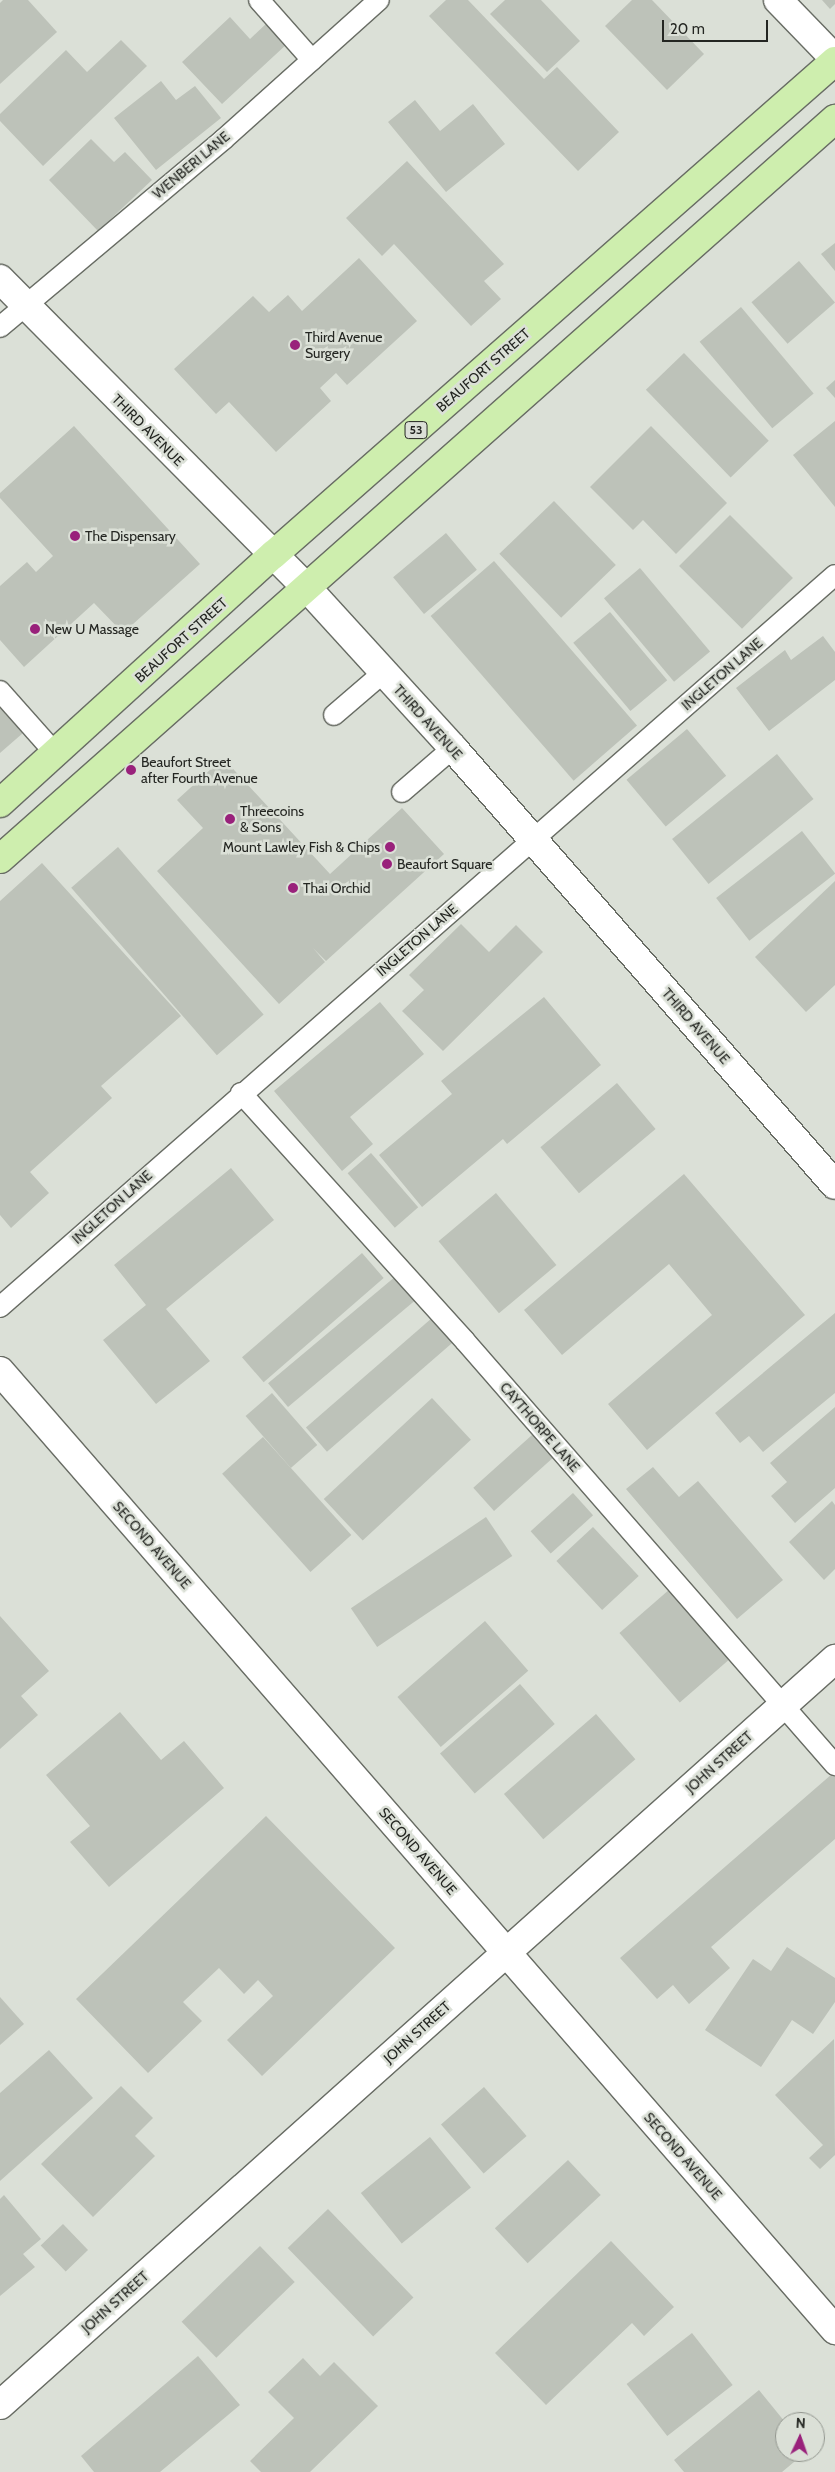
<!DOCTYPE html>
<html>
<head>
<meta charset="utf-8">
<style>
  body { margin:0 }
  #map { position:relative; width:835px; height:2472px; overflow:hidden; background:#dbe0d7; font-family:Cabin,sans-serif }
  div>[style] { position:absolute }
  .building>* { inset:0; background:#bdc2b9; transform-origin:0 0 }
  .roads { filter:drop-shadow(1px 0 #686c64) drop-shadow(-1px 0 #686c64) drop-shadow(0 1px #686c64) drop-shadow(0 -1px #686c64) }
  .lane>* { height:20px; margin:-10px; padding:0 10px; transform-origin:10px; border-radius:10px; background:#fff }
  .street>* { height:28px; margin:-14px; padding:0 14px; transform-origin:14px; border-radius:14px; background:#fff }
  .primary>* { height:28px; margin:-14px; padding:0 14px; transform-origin:14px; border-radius:14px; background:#ceeeae }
  .dots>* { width:14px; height:14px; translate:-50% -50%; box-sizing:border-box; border:2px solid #dbe0d7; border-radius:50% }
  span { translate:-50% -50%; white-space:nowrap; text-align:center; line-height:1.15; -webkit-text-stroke:5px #dbe0d7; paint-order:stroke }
  .shield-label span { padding:1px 4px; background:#dbe0d7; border:1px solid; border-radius:4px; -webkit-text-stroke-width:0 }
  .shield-label { font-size:12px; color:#242622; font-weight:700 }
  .street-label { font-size:14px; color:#242622 }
  .poi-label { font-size:14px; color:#242622 }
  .left { translate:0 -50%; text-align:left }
  .right { translate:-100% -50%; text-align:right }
  .north { position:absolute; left:775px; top:2412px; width:50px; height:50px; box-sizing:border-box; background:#dbe0d7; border:1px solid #92968f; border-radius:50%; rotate:3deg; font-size:14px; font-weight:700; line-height:20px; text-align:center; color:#242622 }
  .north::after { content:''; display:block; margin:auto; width:18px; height:22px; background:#99217b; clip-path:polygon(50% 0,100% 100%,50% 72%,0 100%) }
  .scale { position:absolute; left:662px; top:20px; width:106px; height:22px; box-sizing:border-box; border:2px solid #242622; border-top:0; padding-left:6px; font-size:15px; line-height:18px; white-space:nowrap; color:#242622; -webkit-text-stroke:4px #dbe0d7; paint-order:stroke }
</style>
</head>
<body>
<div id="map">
  <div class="building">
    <div style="clip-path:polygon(3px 0,28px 0,57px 32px,0 84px,0 3px)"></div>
    <div style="clip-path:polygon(446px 0,468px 0,544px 79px,557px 67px,619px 132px,578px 171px,429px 16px)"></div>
    <div style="clip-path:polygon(505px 0,541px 0,580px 41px,547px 72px,490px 14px)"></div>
    <div style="clip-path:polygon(632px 0,652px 0,704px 54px,667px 90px,605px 26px)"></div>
    <div style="clip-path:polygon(822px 0,835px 0,835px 4px,830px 9px)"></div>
    <div style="clip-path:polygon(230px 17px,250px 39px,268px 22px,288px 43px,222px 104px,182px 62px)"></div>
    <div style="clip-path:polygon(121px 40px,147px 66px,43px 166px,0 121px,0 114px,66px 50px,87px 72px)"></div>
    <div style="clip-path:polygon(161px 81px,176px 100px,195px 86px,221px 118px,156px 170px,114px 118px)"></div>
    <div style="clip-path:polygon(415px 100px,440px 131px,473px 104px,505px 144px,446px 192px,388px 122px)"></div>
    <div style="clip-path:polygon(91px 139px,114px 162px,125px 152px,152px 180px,98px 231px,49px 180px)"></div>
    <div style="clip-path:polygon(407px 161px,504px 264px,484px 281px,501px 299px,471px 326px,394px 244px,382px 256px,346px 218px)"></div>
    <div style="clip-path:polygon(835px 243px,835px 271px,821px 254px)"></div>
    <div style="clip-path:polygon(359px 258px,417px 321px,347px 385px,336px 373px,320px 388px,331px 401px,276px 452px,229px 402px,216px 414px,174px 369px,253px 296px,269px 312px,288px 295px,302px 311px)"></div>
    <div style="left:799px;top:261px;width:55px;height:63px;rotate:49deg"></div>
    <div style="left:741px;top:307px;width:113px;height:54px;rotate:50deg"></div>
    <div style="left:684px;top:353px;width:122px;height:53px;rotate:46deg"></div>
    <div style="clip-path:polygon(835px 380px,835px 398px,826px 388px)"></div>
    <div style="clip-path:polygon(835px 421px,835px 507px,793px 455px)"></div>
    <div style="clip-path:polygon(74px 426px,200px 564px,123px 633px,94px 603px,24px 667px,0 640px,0 586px,27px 562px,36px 572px,53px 556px,0 498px,0 493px)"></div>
    <div style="clip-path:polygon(651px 426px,727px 503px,676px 554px,643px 520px,633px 530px,590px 487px)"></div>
    <div style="left:554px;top:501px;width:89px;height:76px;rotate:46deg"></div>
    <div style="left:730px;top:515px;width:89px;height:72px;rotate:45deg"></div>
    <div style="left:446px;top:533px;width:48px;height:69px;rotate:50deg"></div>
    <div style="left:494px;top:561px;width:218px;height:84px;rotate:49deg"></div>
    <div style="left:640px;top:568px;width:109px;height:47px;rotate:50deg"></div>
    <div style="left:610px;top:612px;width:89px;height:48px;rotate:50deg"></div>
    <div style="clip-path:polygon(823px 636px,835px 652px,835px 680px,769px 731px,736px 688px,785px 650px,791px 660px)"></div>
    <div style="clip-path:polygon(0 708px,23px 733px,0 753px)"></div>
    <div style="left:687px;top:729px;width:61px;height:79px;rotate:50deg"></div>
    <div style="left:777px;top:754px;width:58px;height:135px;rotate:51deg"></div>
    <div style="clip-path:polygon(223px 758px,330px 874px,402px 808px,444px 854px,326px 961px,313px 948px,325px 962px,279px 1004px,157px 871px,203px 828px,177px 800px)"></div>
    <div style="left:802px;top:831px;width:54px;height:109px;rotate:52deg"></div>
    <div style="left:118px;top:847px;width:222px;height:62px;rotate:49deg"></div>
    <div style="clip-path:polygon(42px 863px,181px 1016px,101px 1086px,112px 1098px,30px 1172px,49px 1193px,11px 1228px,0 1215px,0 901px)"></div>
    <div style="clip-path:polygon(835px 881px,835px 985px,806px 1012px,755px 957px)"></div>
    <div style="clip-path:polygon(461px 924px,489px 952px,516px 925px,543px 952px,443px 1051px,402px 1011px,424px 990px,409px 975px)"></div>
    <div style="clip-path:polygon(544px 997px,601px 1065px,507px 1144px,503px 1139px,422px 1207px,379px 1155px,452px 1094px,441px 1081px)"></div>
    <div style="clip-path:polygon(380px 1002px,424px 1054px,350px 1117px,373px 1144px,342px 1171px,274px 1091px)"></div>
    <div style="left:617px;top:1083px;width:60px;height:100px;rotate:50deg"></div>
    <div style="left:371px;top:1153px;width:72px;height:31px;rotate:49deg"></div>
    <div style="clip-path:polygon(231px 1168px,274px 1220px,166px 1309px,210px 1361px,156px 1404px,103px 1340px,146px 1305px,114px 1265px)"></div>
    <div style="clip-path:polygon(684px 1174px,805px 1315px,647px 1450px,608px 1404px,712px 1315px,669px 1264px,562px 1355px,524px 1310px)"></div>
    <div style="left:496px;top:1193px;width:94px;height:75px;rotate:50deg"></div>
    <div style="left:362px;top:1253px;width:33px;height:159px;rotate:49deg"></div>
    <div style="left:396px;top:1276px;width:31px;height:167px;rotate:50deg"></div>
    <div style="clip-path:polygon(835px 1313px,835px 1393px,763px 1452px,749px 1436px,740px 1443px,715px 1413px)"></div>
    <div style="left:432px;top:1318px;width:32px;height:167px;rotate:49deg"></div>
    <div style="left:272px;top:1393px;width:69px;height:35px;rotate:49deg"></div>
    <div style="left:432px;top:1398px;width:57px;height:148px;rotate:47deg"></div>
    <div style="clip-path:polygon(835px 1407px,835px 1488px,795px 1523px,771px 1496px,787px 1482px,770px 1463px)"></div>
    <div style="left:532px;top:1435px;width:31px;height:79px;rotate:48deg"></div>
    <div style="left:263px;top:1437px;width:132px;height:55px;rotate:48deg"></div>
    <div style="clip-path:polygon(653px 1467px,679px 1497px,698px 1481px,783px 1580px,737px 1619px,626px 1489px)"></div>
    <div style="left:573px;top:1493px;width:30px;height:57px;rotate:48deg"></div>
    <div style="clip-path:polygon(832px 1501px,835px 1505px,835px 1569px,824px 1580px,789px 1542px)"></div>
    <div style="left:486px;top:1517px;width:47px;height:163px;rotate:56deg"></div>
    <div style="left:593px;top:1527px;width:67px;height:50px;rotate:47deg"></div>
    <div style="left:670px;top:1589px;width:92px;height:67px;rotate:49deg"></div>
    <div style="clip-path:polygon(0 1616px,49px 1671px,21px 1696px,38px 1715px,0 1749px)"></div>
    <div style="left:485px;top:1621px;width:66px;height:116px;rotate:49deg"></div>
    <div style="left:520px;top:1684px;width:53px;height:106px;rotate:49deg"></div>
    <div style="clip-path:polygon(120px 1712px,161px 1760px,184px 1741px,224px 1788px,109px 1887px,70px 1842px,90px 1826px,46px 1775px)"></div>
    <div style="left:596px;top:1714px;width:60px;height:122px;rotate:49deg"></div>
    <div style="clip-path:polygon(832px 1774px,835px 1777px,835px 1839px,711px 1947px,730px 1968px,689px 2004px,673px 1985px,657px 1999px,620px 1958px)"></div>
    <div style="clip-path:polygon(266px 1816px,395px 1948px,262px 2076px,227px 2040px,273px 1996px,258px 1980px,244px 1994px,219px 1968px,183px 2002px,202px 2021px,148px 2073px,76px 1999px)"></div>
    <div style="clip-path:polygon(787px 1947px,835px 1978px,835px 2002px,813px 2034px,792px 2020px,761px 2067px,705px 2030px,753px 1959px,771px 1971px)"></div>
    <div style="clip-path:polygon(0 1997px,24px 2024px,0 2045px)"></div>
    <div style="clip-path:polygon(834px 2039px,835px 2155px,820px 2169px,809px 2158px,823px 2145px,775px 2095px)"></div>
    <div style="clip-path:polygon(49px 2050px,93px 2098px,0 2181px,0 2093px)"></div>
    <div style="clip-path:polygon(121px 2086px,153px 2118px,135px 2136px,155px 2156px,93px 2217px,41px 2164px)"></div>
    <div style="left:484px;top:2087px;width:65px;height:57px;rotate:49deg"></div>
    <div style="left:430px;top:2137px;width:65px;height:89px;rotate:51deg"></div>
    <div style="left:568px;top:2160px;width:48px;height:100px;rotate:47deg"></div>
    <div style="clip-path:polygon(4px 2195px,41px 2239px,23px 2254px,35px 2267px,0 2296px,0 2199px)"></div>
    <div style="left:328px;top:2209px;width:123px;height:56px;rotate:46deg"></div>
    <div style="left:63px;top:2224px;width:36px;height:31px;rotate:46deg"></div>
    <div style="clip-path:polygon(611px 2241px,674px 2307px,644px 2336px,632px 2323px,546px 2405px,495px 2353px)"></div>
    <div style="left:260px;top:2246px;width:50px;height:109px;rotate:46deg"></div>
    <div style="left:692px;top:2333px;width:66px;height:83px;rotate:52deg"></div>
    <div style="clip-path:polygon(198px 2356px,240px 2405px,160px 2472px,94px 2472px,81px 2456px)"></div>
    <div style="clip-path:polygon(303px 2358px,320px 2376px,334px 2362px,378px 2406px,310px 2472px,261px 2472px,250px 2461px,294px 2418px,268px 2392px)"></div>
    <div style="clip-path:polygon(759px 2390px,785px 2422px,785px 2452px,806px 2452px,782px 2472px,684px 2472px,674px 2460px)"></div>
  </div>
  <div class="roads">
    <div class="lane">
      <div style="left:259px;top:0;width:80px;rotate:48.5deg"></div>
      <div style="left:0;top:327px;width:292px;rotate:-40deg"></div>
      <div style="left:224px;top:139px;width:208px;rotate:-41.9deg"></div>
      <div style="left:0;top:691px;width:84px;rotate:48.4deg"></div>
      <div style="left:334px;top:715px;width:65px;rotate:-40.6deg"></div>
      <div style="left:402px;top:792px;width:67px;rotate:-40.8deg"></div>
      <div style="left:241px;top:1093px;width:334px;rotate:47.9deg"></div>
      <div style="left:465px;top:1341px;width:563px;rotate:48.89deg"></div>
      <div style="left:0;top:1307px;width:1110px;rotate:-41.24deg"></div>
    </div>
    <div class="street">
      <div style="left:778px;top:0;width:82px;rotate:46deg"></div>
      <div style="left:0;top:279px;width:437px;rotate:45.2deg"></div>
      <div style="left:308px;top:589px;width:215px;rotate:47.6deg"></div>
      <div style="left:453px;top:748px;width:580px;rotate:48.84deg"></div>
      <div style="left:0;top:1371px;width:1272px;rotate:48.95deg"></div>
      <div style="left:0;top:2405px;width:1120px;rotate:-41.78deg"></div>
    </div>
    <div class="primary">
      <div style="left:0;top:803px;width:369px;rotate:-42.3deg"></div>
      <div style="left:273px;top:555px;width:748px;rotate:-41.32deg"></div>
      <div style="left:0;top:859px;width:1116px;rotate:-41.55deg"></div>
    </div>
  </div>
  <div class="dots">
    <div style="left:295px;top:345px;background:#99217b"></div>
    <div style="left:75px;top:536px;background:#99217b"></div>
    <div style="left:35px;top:629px;background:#99217b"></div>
    <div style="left:131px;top:770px;background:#99217b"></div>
    <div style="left:230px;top:819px;background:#99217b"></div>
    <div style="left:390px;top:847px;background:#99217b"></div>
    <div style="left:387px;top:864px;background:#99217b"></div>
    <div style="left:293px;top:888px;background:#99217b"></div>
  </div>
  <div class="shield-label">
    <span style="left:416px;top:430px">53</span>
  </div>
  <div class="street-label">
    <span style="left:191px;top:165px;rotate:-40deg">WENBERI LANE</span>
    <span style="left:483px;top:370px;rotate:-41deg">BEAUFORT STREET</span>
    <span style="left:148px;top:430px;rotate:45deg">THIRD AVENUE</span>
    <span style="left:181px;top:640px;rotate:-42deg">BEAUFORT STREET</span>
    <span style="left:722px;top:674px;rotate:-41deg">INGLETON LANE</span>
    <span style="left:428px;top:722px;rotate:48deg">THIRD AVENUE</span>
    <span style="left:417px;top:940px;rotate:-41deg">INGLETON LANE</span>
    <span style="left:696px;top:1026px;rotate:49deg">THIRD AVENUE</span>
    <span style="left:112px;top:1207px;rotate:-42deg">INGLETON LANE</span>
    <span style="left:540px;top:1427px;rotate:49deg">CAYTHORPE LANE</span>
    <span style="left:152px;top:1545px;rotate:49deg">SECOND AVENUE</span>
    <span style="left:719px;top:1762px;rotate:-42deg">JOHN STREET</span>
    <span style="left:418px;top:1851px;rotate:49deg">SECOND AVENUE</span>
    <span style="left:417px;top:2032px;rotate:-42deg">JOHN STREET</span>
    <span style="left:683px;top:2156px;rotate:49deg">SECOND AVENUE</span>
    <span style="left:115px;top:2302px;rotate:-42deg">JOHN STREET</span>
  </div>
  <div class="poi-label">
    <span class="left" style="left:305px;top:345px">Third Avenue<br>Surgery</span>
    <span class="left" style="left:85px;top:536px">The Dispensary</span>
    <span class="left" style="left:45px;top:629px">New U Massage</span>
    <span class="left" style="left:141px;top:770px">Beaufort Street<br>after Fourth Avenue</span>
    <span class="left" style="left:240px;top:819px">Threecoins<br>&amp; Sons</span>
    <span class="right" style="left:380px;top:847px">Mount Lawley Fish &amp; Chips</span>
    <span class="left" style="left:397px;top:864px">Beaufort Square</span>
    <span class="left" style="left:303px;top:888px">Thai Orchid</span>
  </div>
  <div class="north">N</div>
  <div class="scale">20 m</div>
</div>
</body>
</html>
